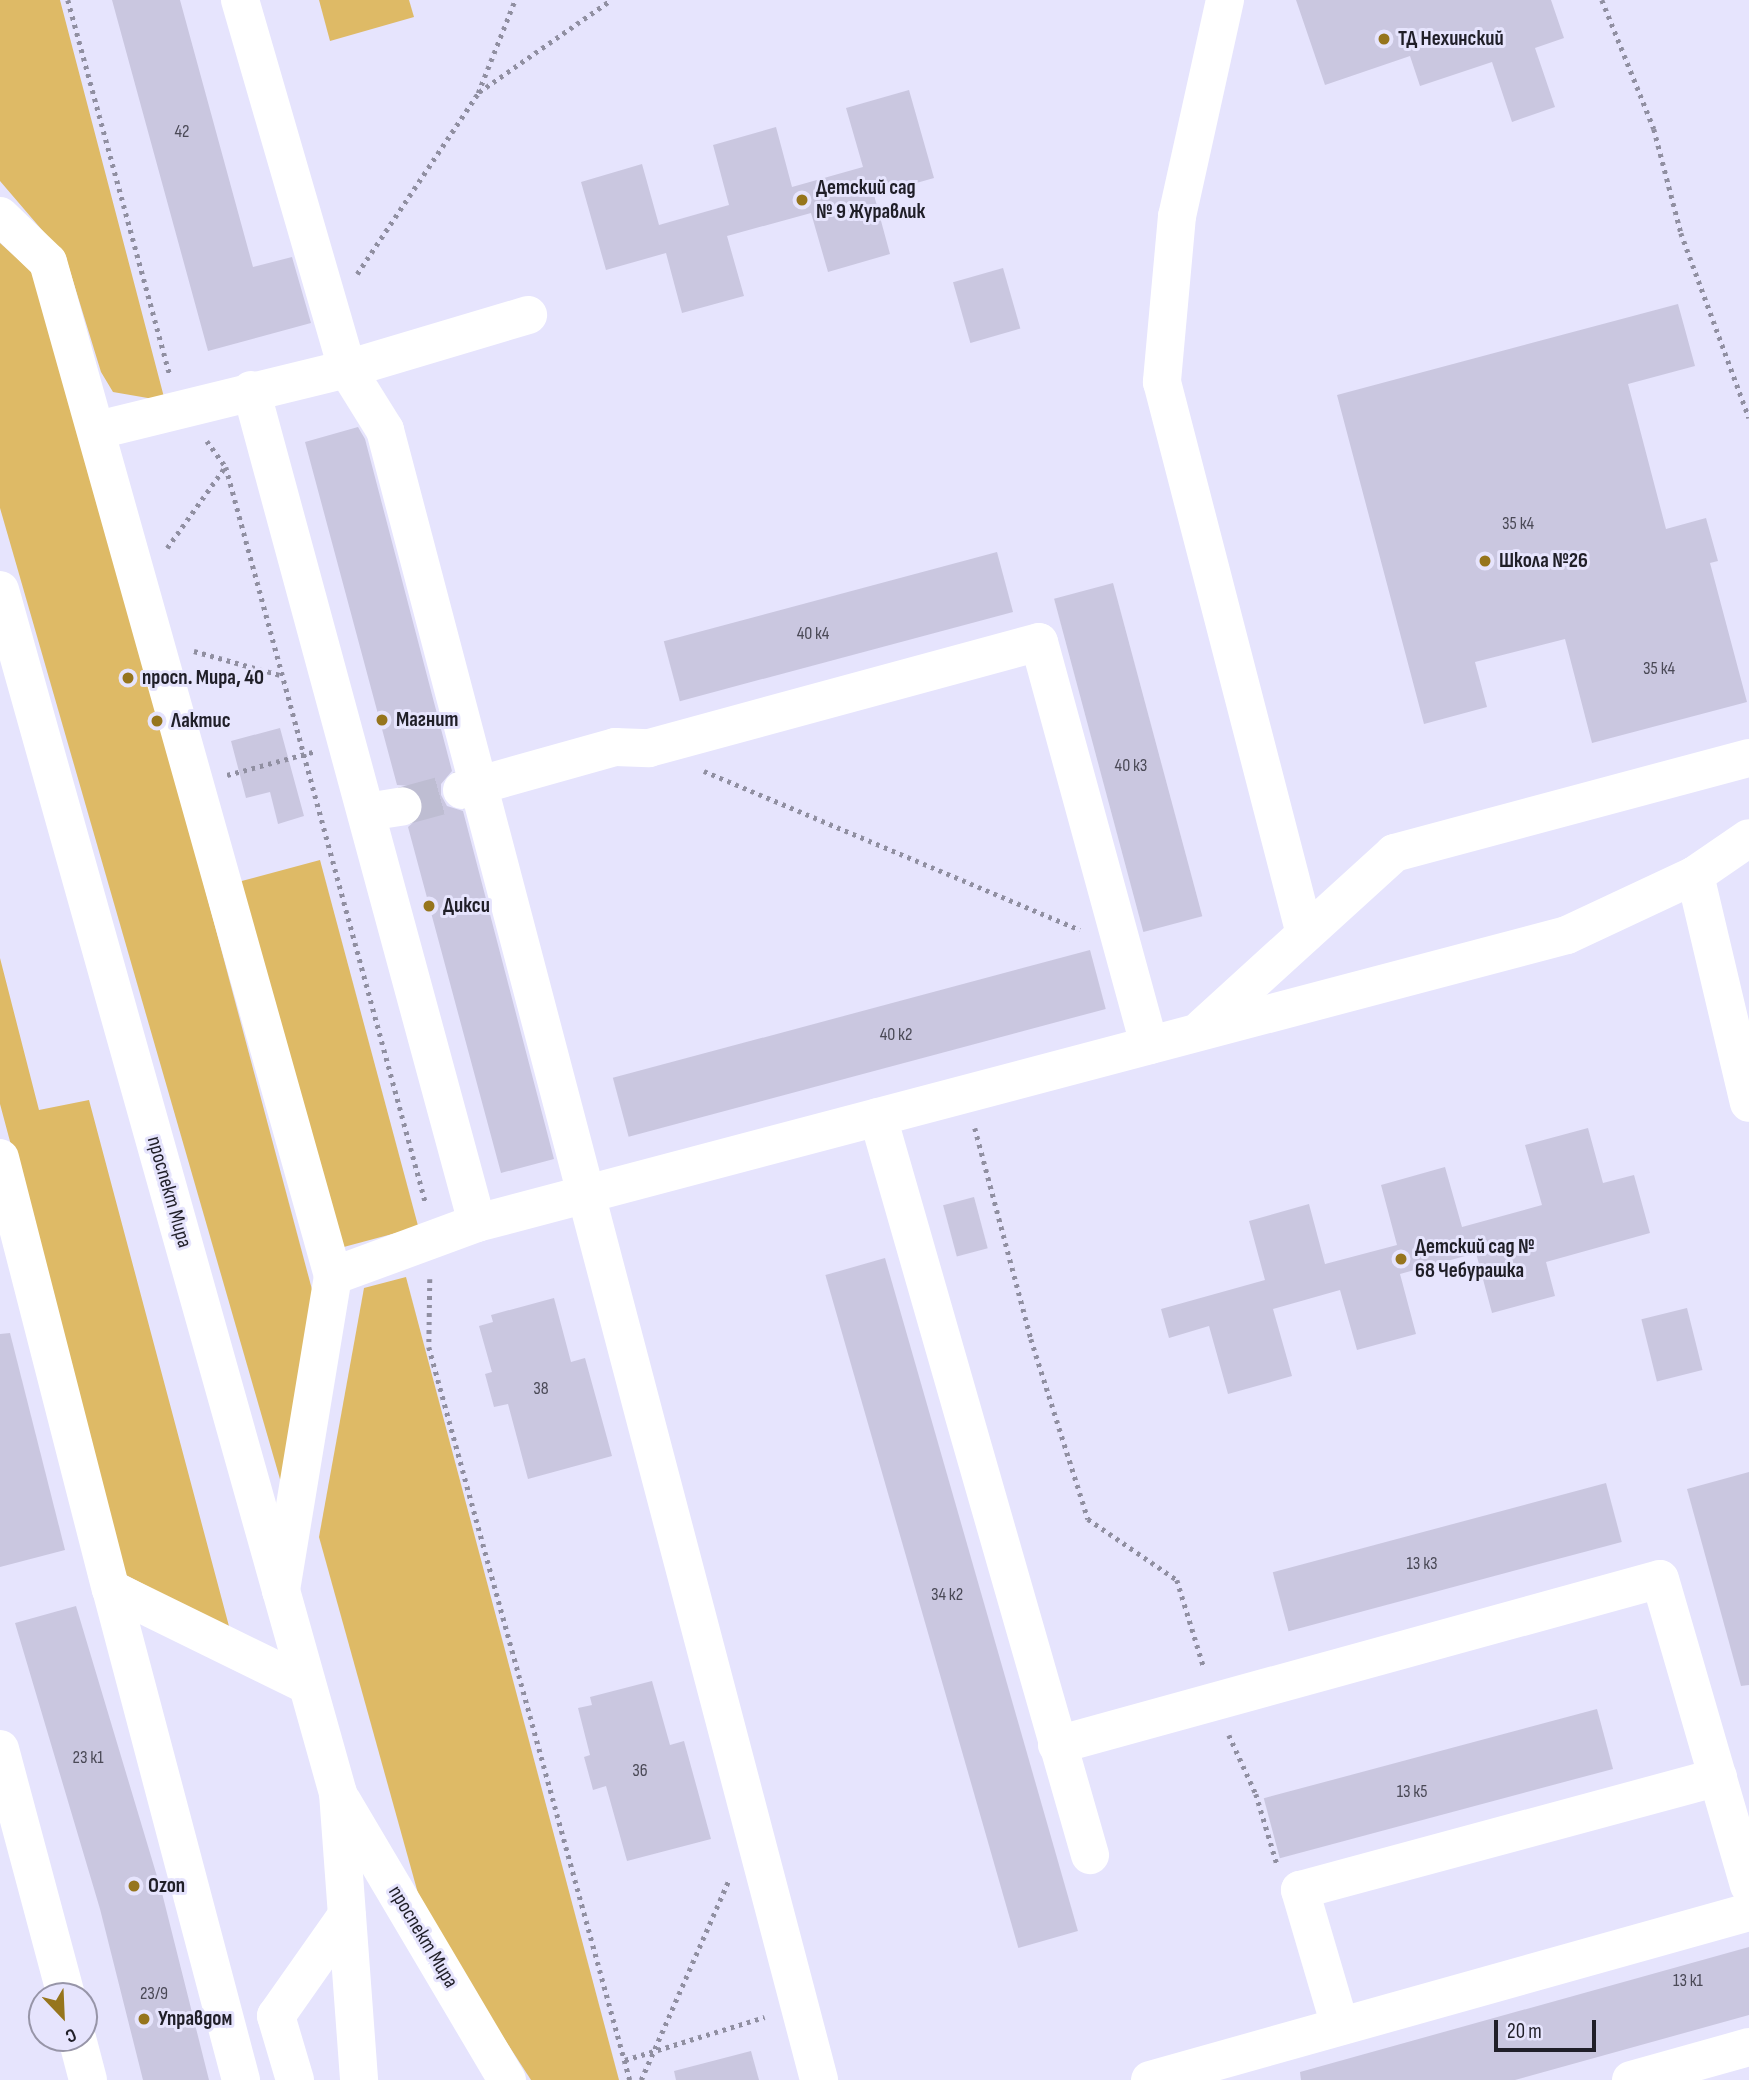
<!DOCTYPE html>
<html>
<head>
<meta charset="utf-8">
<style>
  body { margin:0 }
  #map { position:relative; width:1749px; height:2080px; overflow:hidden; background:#e6e4fd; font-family:"Sofia Sans Condensed",sans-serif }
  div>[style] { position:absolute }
  .green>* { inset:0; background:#deba66; transform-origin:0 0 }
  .building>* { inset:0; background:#cac7e0; transform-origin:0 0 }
  .minor-tunnel>* { height:38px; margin-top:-19px; transform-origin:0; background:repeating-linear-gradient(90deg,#bebdd2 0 38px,transparent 0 57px) }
  .path>* { height:4.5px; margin-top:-2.25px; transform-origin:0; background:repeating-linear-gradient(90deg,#908fa1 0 3.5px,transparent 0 8.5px) }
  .minor>* { height:38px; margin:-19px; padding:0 19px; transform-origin:19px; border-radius:19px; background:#fff }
  .major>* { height:38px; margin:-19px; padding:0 19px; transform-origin:19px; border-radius:19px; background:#fff }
  .dots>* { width:19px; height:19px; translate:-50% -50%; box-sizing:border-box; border:4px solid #e6e4fd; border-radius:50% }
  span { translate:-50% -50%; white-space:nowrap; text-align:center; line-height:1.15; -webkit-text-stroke:6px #e6e4fd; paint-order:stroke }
  .number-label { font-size:18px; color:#4a4956 }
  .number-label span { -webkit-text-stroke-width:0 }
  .poi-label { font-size:21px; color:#201f28; font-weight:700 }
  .left { translate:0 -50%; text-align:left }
  .street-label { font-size:21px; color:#201f28 }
  .north { position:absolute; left:28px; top:1982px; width:70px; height:70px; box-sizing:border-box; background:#e6e4fd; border:2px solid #9795a8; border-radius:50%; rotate:157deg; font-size:19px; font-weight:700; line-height:28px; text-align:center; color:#201f28 }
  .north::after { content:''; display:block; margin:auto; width:24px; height:32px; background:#96751d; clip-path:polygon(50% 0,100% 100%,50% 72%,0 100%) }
  .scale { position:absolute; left:1494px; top:2020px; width:102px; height:32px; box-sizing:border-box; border:4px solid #201f28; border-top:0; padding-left:9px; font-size:21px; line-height:24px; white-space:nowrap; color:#201f28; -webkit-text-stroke:5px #e6e4fd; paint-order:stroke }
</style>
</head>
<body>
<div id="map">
  <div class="green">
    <div style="clip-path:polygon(0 0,60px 0,165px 401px,113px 392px,101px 372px,66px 258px,0 181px)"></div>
    <div style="clip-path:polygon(319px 0,409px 0,414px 17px,330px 41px)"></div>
    <div style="clip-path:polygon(0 243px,43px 282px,314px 1297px,284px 1493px,0 508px)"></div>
    <div style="left:320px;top:860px;width:380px;height:84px;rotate:75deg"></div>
    <div style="clip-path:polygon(0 958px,39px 1110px,89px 1100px,230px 1630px,126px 1575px,0 1104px)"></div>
    <div style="clip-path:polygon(406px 1277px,619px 2080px,531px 2080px,424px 1915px,319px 1537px,364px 1288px)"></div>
  </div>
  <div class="building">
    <div style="clip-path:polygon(112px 0,180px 0,253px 267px,292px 257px,311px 323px,208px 351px)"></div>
    <div style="clip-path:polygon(1296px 0,1551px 0,1564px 38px,1535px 48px,1555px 107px,1512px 122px,1492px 62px,1420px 86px,1410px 56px,1325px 85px)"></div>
    <div style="clip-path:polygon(909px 90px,934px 178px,874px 195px,890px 254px,828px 272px,811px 213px,727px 236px,744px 296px,682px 313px,666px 253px,606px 270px,581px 182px,642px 164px,659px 225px,729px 205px,713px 145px,776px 127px,792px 187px,863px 167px,846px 108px)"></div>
    <div style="left:1003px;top:268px;width:63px;height:52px;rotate:74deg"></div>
    <div style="clip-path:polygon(1678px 304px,1695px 366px,1628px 384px,1666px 529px,1706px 518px,1718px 561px,1710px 563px,1747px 702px,1592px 743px,1565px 639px,1475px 662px,1487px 707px,1424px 724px,1337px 395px)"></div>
    <div style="clip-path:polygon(358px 427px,365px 439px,452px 771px,441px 784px,441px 795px,447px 806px,463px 811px,554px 1159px,501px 1173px,408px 827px,423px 814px,424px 802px,411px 786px,397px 785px,305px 442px)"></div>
    <div style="left:997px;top:552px;width:62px;height:345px;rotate:75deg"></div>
    <div style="left:1113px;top:583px;width:345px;height:61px;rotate:75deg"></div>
    <div style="clip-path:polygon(280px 728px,304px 816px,278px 824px,270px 792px,246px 798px,231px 741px)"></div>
    <div style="left:1090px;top:950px;width:61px;height:494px;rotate:75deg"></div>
    <div style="clip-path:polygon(1588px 1128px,1603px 1183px,1634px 1175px,1650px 1233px,1546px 1262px,1555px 1296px,1492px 1313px,1476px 1253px,1400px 1274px,1416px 1334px,1357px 1350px,1340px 1290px,1273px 1309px,1292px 1376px,1228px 1394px,1209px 1326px,1169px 1338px,1161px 1309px,1265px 1280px,1249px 1221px,1309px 1204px,1325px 1264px,1397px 1245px,1381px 1185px,1445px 1167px,1462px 1227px,1542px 1205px,1525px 1145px)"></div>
    <div style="left:974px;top:1197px;width:53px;height:32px;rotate:75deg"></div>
    <div style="left:885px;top:1258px;width:700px;height:62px;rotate:74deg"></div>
    <div style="clip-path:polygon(554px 1298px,571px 1362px,585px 1358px,612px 1456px,528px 1479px,508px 1404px,494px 1407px,485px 1374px,492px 1372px,479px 1326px,493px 1322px,491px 1315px)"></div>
    <div style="left:1687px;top:1308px;width:64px;height:47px;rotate:76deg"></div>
    <div style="clip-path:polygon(10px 1333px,65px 1550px,0 1567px,0 1334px)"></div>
    <div style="clip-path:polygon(1749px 1472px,1749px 1685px,1741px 1686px,1687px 1489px)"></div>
    <div style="left:1606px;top:1483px;width:61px;height:345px;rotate:75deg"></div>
    <div style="clip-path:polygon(76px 1606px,162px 1893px,209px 2080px,143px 2080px,100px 1909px,15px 1623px)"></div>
    <div style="clip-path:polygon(652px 1681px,670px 1745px,684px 1741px,711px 1839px,627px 1861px,606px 1786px,593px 1790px,584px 1757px,590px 1755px,578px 1708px,592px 1705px,590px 1697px)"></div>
    <div style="left:1597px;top:1709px;width:62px;height:345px;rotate:75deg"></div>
    <div style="clip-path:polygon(1749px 1947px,1749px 2015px,1515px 2080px,1301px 2080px,1300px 2072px)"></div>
    <div style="clip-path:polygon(751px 2051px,759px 2080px,676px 2080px,674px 2071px)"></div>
  </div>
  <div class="minor-tunnel">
    <div style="left:403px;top:806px;width:61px;rotate:-15.2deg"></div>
  </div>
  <div class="path">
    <div style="left:68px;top:0;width:390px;rotate:74.8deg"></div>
    <div style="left:1602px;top:0;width:139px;rotate:68deg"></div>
    <div style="left:1654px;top:129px;width:107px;rotate:75.4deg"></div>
    <div style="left:1681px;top:233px;width:197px;rotate:69.8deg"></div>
    <div style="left:479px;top:92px;width:161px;rotate:-34.9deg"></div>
    <div style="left:357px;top:274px;width:218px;rotate:-56.2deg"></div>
    <div style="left:478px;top:93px;width:100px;rotate:-68.3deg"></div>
    <div style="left:207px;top:441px;width:32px;rotate:54deg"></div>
    <div style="left:226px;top:467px;width:764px;rotate:74.82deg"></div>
    <div style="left:167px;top:548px;width:100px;rotate:-54.4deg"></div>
    <div style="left:194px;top:651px;width:89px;rotate:15.6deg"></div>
    <div style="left:704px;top:771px;width:408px;rotate:22.9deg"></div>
    <div style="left:227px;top:775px;width:89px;rotate:-15deg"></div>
    <div style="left:975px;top:1128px;width:218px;rotate:75.1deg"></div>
    <div style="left:1031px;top:1339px;width:189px;rotate:72.4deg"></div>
    <div style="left:1088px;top:1519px;width:108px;rotate:34.4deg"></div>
    <div style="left:1177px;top:1580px;width:92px;rotate:72.9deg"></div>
    <div style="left:430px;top:1279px;width:68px;rotate:90.8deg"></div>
    <div style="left:429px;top:1347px;width:760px;rotate:74.67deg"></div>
    <div style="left:1229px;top:1735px;width:65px;rotate:65.4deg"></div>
    <div style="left:1256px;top:1794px;width:73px;rotate:73.3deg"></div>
    <div style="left:625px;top:2060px;width:146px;rotate:-17.1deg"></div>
    <div style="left:641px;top:2080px;width:219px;rotate:-66.3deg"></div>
  </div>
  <div class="minor">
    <div style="left:240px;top:0;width:384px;rotate:73.8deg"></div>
    <div style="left:347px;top:369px;width:72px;rotate:58.1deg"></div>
    <div style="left:385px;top:430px;width:1706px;rotate:75.26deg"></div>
    <div style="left:1225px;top:0;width:221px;rotate:102.5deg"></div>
    <div style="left:1177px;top:216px;width:167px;rotate:95.2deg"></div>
    <div style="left:1162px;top:382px;width:570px;rotate:75.48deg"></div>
    <div style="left:0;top:216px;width:66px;rotate:43.8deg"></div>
    <div style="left:48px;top:262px;width:1053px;rotate:74.3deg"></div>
    <div style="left:333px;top:1276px;width:319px;rotate:99.4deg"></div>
    <div style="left:251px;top:390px;width:863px;rotate:74.82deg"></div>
    <div style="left:98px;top:430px;width:256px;rotate:-13.8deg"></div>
    <div style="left:347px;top:369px;width:189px;rotate:-16.6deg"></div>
    <div style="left:462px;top:790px;width:159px;rotate:-15.7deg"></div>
    <div style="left:615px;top:747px;width:34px;rotate:2deg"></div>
    <div style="left:649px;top:748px;width:404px;rotate:-15.2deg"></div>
    <div style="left:1039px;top:642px;width:418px;rotate:74.7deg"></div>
    <div style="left:367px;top:812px;width:36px;rotate:-9deg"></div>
    <div style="left:1695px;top:875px;width:234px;rotate:76.7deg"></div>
    <div style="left:1202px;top:1028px;width:260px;rotate:-42.3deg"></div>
    <div style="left:1394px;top:853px;width:367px;rotate:-15deg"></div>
    <div style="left:878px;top:1117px;width:768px;rotate:73.97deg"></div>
    <div style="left:0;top:1158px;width:445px;rotate:75.6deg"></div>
    <div style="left:111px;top:1589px;width:218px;rotate:26.1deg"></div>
    <div style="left:333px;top:1276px;width:153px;rotate:-20.2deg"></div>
    <div style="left:477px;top:1223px;width:1127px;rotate:-14.8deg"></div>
    <div style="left:1567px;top:935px;width:141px;rotate:-25.1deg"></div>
    <div style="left:1695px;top:875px;width:65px;rotate:-34.4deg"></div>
    <div style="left:111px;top:1589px;width:508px;rotate:75.17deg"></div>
    <div style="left:1057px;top:1745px;width:625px;rotate:-15.39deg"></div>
    <div style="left:1660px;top:1579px;width:319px;rotate:73.8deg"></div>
    <div style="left:0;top:1749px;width:256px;rotate:75deg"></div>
    <div style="left:1340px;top:2026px;width:142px;rotate:-106.4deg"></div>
    <div style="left:1300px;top:1890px;width:433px;rotate:-15.1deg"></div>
    <div style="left:77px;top:2038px;width:43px;rotate:75.3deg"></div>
    <div style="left:295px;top:2080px;width:67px;rotate:-106.5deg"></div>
    <div style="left:276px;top:2016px;width:123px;rotate:-54.9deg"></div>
    <div style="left:1150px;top:2080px;width:622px;rotate:-15.67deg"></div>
    <div style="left:1631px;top:2080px;width:123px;rotate:-15.6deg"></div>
  </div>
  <div class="major">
    <div style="left:0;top:590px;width:1250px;rotate:74.31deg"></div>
    <div style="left:338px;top:1793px;width:288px;rotate:85.8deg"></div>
    <div style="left:342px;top:1801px;width:324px;rotate:59.4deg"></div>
  </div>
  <div class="dots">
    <div style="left:1384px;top:39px;background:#96751d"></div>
    <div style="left:802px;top:200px;background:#96751d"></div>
    <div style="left:1485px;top:561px;background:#96751d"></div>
    <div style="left:128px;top:678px;background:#96751d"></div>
    <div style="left:382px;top:720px;background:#96751d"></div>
    <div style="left:157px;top:721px;background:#96751d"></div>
    <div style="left:429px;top:906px;background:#96751d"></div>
    <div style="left:1401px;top:1259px;background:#96751d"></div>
    <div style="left:134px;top:1886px;background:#96751d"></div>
    <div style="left:144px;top:2019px;background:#96751d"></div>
  </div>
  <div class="number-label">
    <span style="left:182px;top:132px">42</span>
    <span style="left:1518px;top:524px">35 к4</span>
    <span style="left:813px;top:634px">40 к4</span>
    <span style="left:1659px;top:669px">35 к4</span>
    <span style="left:1131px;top:766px">40 к3</span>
    <span style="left:896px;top:1035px">40 к2</span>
    <span style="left:541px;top:1389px">38</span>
    <span style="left:1422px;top:1564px">13 к3</span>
    <span style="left:947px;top:1595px">34 к2</span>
    <span style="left:88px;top:1758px">23 к1</span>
    <span style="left:640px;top:1771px">36</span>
    <span style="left:1412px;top:1792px">13 к5</span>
    <span style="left:1688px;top:1981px">13 к1</span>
    <span style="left:154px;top:1994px">23/9</span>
  </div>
  <div class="poi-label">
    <span class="left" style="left:1398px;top:39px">ТД Нехинский</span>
    <span class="left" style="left:816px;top:200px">Детский сад<br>№ 9 Журавлик</span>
    <span class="left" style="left:1499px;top:561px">Школа №26</span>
    <span class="left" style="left:142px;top:678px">просп. Мира, 40</span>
    <span class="left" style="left:396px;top:720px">Магнит</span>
    <span class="left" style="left:171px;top:721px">Лактис</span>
    <span class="left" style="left:443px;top:906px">Дикси</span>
    <span class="left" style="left:1415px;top:1259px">Детский сад №<br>68 Чебурашка</span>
    <span class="left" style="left:148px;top:1886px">Ozon</span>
    <span class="left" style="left:158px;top:2019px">Управдом</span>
  </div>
  <div class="street-label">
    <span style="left:169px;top:1192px;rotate:74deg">проспект Мира</span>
    <span style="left:423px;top:1937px;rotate:59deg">проспект Мира</span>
  </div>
  <div class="north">С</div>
  <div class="scale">20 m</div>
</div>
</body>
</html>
